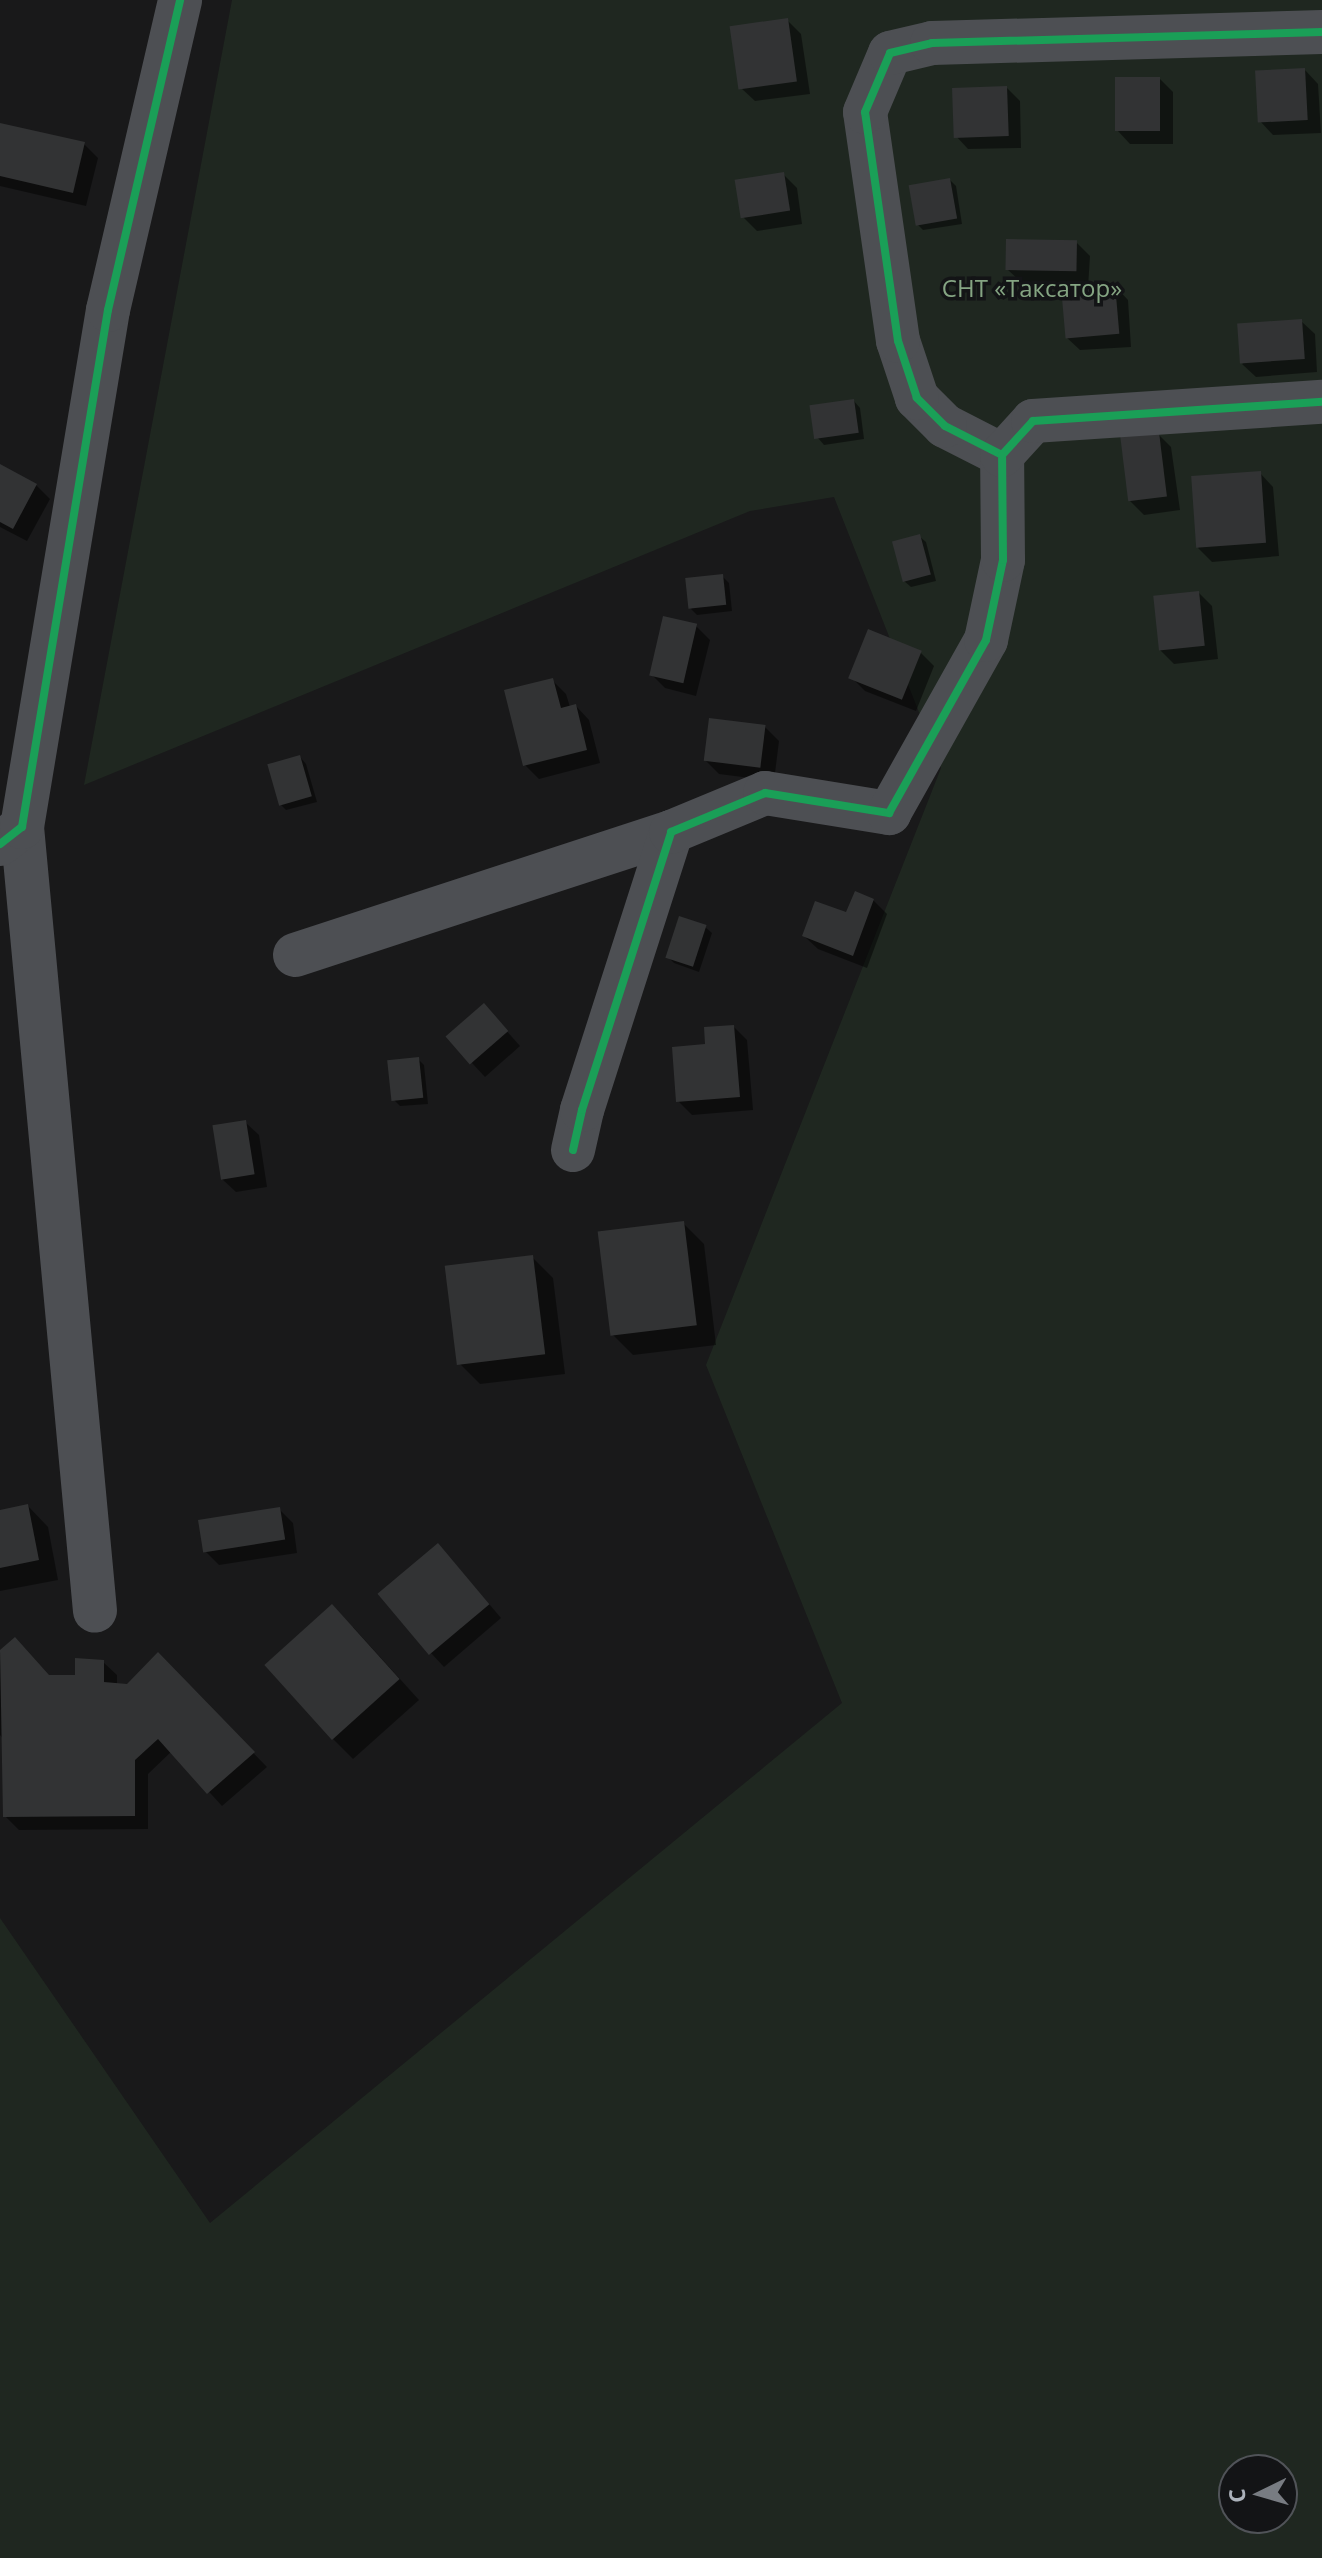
<!DOCTYPE html>
<html>
<head>
<meta charset="utf-8">
<style>
  body { margin:0 }
  #map { position:relative; width:1322px; height:2558px; overflow:hidden; background:#19191a; font-family:"Open Sans",sans-serif }
  div>[style] { position:absolute }
  .green>* { inset:0; background:#1f2720 }
  .shadow>* { inset:0; background:#0007 }
  .building>* { inset:0; background:#323334; transform-origin:0 0 }
  .minor>* { height:44px; margin:-22px; padding:0 22px; transform-origin:22px; border-radius:22px; background:#4d4f53 }
  .cycleway>* { height:8px; margin:-4px; padding:0 4px; transform-origin:4px; border-radius:4px; background:#1a9f57 }
  span { translate:-50% -50%; white-space:nowrap; text-align:center; line-height:1.15; -webkit-text-stroke:7px #131416; paint-order:stroke }
  .park-label { font-size:24px; color:#85a583 }
  .north { position:absolute; left:1218px; top:2454px; width:80px; height:80px; box-sizing:border-box; background:#131416; border:2px solid #505358; border-radius:50%; rotate:265deg; font-size:22px; font-weight:700; line-height:32px; text-align:center; color:#abb1ba }
  .north::after { content:''; display:block; margin:auto; width:28px; height:36px; background:#787c82; clip-path:polygon(50% 0,100% 100%,50% 72%,0 100%) }
</style>
</head>
<body>
<div id="map">
  <div class="green">
    <div style="clip-path:polygon(evenodd,232px 0,1322px 0,1322px 2558px,0 2558px,0 1918px,210px 2223px,842px 1703px,706px 1365px,941px 768px,834px 497px,750px 511px,84px 785px,232px 0,1234px 2470px,1282px 2470px,1282px 2518px,1234px 2518px,1234px 2470px)"></div>
  </div>
  <div class="shadow">
    <div style="clip-path:polygon(787px 20px,801px 34px,810px 94px,755px 101px,741px 88px)"></div>
    <div style="clip-path:polygon(1305px 70px,1318px 84px,1321px 133px,1273px 135px,1260px 121px)"></div>
    <div style="clip-path:polygon(1160px 79px,1173px 92px,1173px 144px,1130px 144px,1117px 130px)"></div>
    <div style="clip-path:polygon(1007px 88px,1020px 101px,1021px 148px,968px 149px,955px 135px)"></div>
    <div style="clip-path:polygon(0 125px,84px 144px,98px 158px,86px 206px,0 186px)"></div>
    <div style="clip-path:polygon(783px 174px,797px 188px,802px 224px,757px 231px,743px 217px)"></div>
    <div style="clip-path:polygon(950px 180px,956px 186px,962px 224px,923px 230px,917px 224px)"></div>
    <div style="clip-path:polygon(1076px 242px,1090px 256px,1088px 288px,1115px 286px,1128px 300px,1131px 347px,1080px 350px,1066px 337px,1087px 285px,1022px 283px,1008px 270px)"></div>
    <div style="clip-path:polygon(1301px 321px,1315px 334px,1317px 372px,1256px 377px,1242px 364px)"></div>
    <div style="clip-path:polygon(854px 401px,860px 408px,864px 439px,824px 445px,818px 438px)"></div>
    <div style="clip-path:polygon(1158px 434px,1171px 447px,1180px 510px,1144px 515px,1130px 501px)"></div>
    <div style="clip-path:polygon(0 466px,36px 485px,50px 499px,27px 541px,0 527px)"></div>
    <div style="clip-path:polygon(1260px 473px,1273px 487px,1279px 556px,1212px 562px,1198px 548px)"></div>
    <div style="clip-path:polygon(919px 536px,926px 542px,936px 581px,911px 587px,904px 581px)"></div>
    <div style="clip-path:polygon(722px 576px,729px 583px,732px 611px,697px 615px,691px 609px)"></div>
    <div style="clip-path:polygon(1199px 593px,1212px 606px,1218px 659px,1174px 664px,1160px 650px)"></div>
    <div style="clip-path:polygon(696px 626px,710px 640px,696px 696px,665px 688px,651px 674px)"></div>
    <div style="clip-path:polygon(920px 652px,934px 666px,916px 711px,865px 691px,851px 677px)"></div>
    <div style="clip-path:polygon(552px 680px,566px 694px,570px 707px,576px 706px,589px 720px,600px 763px,539px 779px,525px 765px)"></div>
    <div style="clip-path:polygon(765px 727px,779px 741px,774px 781px,719px 774px,705px 760px)"></div>
    <div style="clip-path:polygon(300px 757px,306px 764px,317px 802px,286px 810px,280px 804px)"></div>
    <div style="clip-path:polygon(873px 900px,887px 914px,867px 968px,818px 949px,804px 936px)"></div>
    <div style="clip-path:polygon(705px 927px,712px 933px,699px 972px,674px 963px,668px 957px)"></div>
    <div style="clip-path:polygon(497px 1020px,520px 1046px,485px 1077px,472px 1063px)"></div>
    <div style="clip-path:polygon(734px 1027px,747px 1040px,753px 1110px,692px 1115px,678px 1101px,707px 1046px)"></div>
    <div style="clip-path:polygon(418px 1059px,424px 1065px,428px 1104px,400px 1106px,394px 1100px)"></div>
    <div style="clip-path:polygon(245px 1122px,259px 1135px,267px 1187px,236px 1192px,222px 1179px)"></div>
    <div style="clip-path:polygon(683px 1223px,704px 1244px,716px 1345px,633px 1355px,612px 1334px)"></div>
    <div style="clip-path:polygon(532px 1257px,553px 1278px,565px 1374px,480px 1384px,460px 1364px)"></div>
    <div style="clip-path:polygon(28px 1506px,48px 1527px,58px 1580px,0 1591px,0 1512px)"></div>
    <div style="clip-path:polygon(279px 1509px,293px 1523px,297px 1553px,219px 1565px,205px 1551px)"></div>
    <div style="clip-path:polygon(451px 1559px,501px 1618px,444px 1667px,431px 1653px)"></div>
    <div style="clip-path:polygon(353px 1627px,419px 1700px,353px 1759px,333px 1739px)"></div>
    <div style="clip-path:polygon(15px 1640px,50px 1677px,77px 1677px,103px 1662px,117px 1675px,117px 1685px,128px 1686px,158px 1655px,267px 1767px,222px 1806px,172px 1751px,148px 1774px,148px 1829px,19px 1830px,5px 1816px,4px 1740px,0 1735px,0 1653px)"></div>
  </div>
  <div class="building">
    <div style="left:788px;top:18px;width:64px;height:59px;rotate:82deg"></div>
    <div style="left:1305px;top:68px;width:52px;height:50px;rotate:87deg"></div>
    <div style="left:1115px;top:77px;width:45px;height:54px"></div>
    <div style="left:1007px;top:86px;width:50px;height:55px;rotate:88deg"></div>
    <div style="clip-path:polygon(0 123px,85px 142px,73px 193px,0 176px)"></div>
    <div style="left:784px;top:172px;width:39px;height:50px;rotate:81deg"></div>
    <div style="left:950px;top:178px;width:41px;height:42px;rotate:80deg"></div>
    <div style="left:1006px;top:239px;width:71px;height:31px;rotate:1deg"></div>
    <div style="left:1115px;top:284px;width:50px;height:54px;rotate:85deg"></div>
    <div style="left:1302px;top:319px;width:40px;height:65px;rotate:86deg"></div>
    <div style="left:854px;top:399px;width:34px;height:45px;rotate:82deg"></div>
    <div style="left:1159px;top:432px;width:65px;height:39px;rotate:83deg"></div>
    <div style="clip-path:polygon(0 464px,37px 484px,13px 529px,0 522px)"></div>
    <div style="left:1261px;top:471px;width:72px;height:70px;rotate:86deg"></div>
    <div style="left:920px;top:534px;width:42px;height:29px;rotate:75deg"></div>
    <div style="left:723px;top:574px;width:31px;height:38px;rotate:84deg"></div>
    <div style="left:1199px;top:591px;width:55px;height:46px;rotate:84deg"></div>
    <div style="left:663px;top:616px;width:35px;height:61px;rotate:13deg"></div>
    <div style="left:868px;top:629px;width:58px;height:53px;rotate:22deg"></div>
    <div style="clip-path:polygon(553px 678px,561px 708px,576px 704px,587px 750px,523px 766px,504px 690px)"></div>
    <div style="left:709px;top:718px;width:57px;height:43px;rotate:7deg"></div>
    <div style="left:300px;top:755px;width:43px;height:34px;rotate:74deg"></div>
    <div style="clip-path:polygon(855px 891px,874px 899px,853px 956px,802px 936px,815px 901px,846px 912px)"></div>
    <div style="left:679px;top:916px;width:29px;height:44px;rotate:18deg"></div>
    <div style="left:484px;top:1003px;width:37px;height:51px;rotate:49deg"></div>
    <div style="clip-path:polygon(734px 1025px,740px 1097px,676px 1102px,672px 1047px,705px 1044px,704px 1027px)"></div>
    <div style="left:419px;top:1057px;width:41px;height:32px;rotate:84deg"></div>
    <div style="left:246px;top:1120px;width:55px;height:34px;rotate:81deg"></div>
    <div style="left:684px;top:1221px;width:105px;height:87px;rotate:83deg"></div>
    <div style="left:533px;top:1255px;width:100px;height:89px;rotate:83deg"></div>
    <div style="clip-path:polygon(28px 1504px,39px 1560px,0 1568px,0 1510px)"></div>
    <div style="left:280px;top:1507px;width:33px;height:83px;rotate:81deg"></div>
    <div style="left:438px;top:1543px;width:80px;height:79px;rotate:50deg"></div>
    <div style="left:332px;top:1604px;width:101px;height:91px;rotate:48deg"></div>
    <div style="clip-path:polygon(15px 1637px,49px 1675px,75px 1675px,75px 1658px,104px 1660px,104px 1682px,127px 1684px,158px 1652px,255px 1752px,207px 1794px,158px 1739px,135px 1760px,135px 1816px,3px 1817px,0 1650px)"></div>
  </div>
  <div class="minor">
    <div style="left:1002px;top:455px;width:64px;rotate:-153deg"></div>
    <div style="left:945px;top:426px;width:40px;rotate:-135deg"></div>
    <div style="left:917px;top:398px;width:60px;rotate:-108.4deg"></div>
    <div style="left:898px;top:341px;width:231px;rotate:-98.2deg"></div>
    <div style="left:865px;top:112px;width:64px;rotate:-67deg"></div>
    <div style="left:890px;top:53px;width:43px;rotate:-13.4deg"></div>
    <div style="left:932px;top:43px;width:390px;rotate:-1.6deg"></div>
    <div style="left:22px;top:827px;width:787px;rotate:84.68deg"></div>
    <div style="left:0;top:844px;width:28px;rotate:-38deg"></div>
    <div style="left:22px;top:827px;width:524px;rotate:-80.56deg"></div>
    <div style="left:108px;top:310px;width:318px;rotate:-76.9deg"></div>
    <div style="left:295px;top:955px;width:396px;rotate:-18.1deg"></div>
    <div style="left:573px;top:1150px;width:41px;rotate:-77.3deg"></div>
    <div style="left:582px;top:1110px;width:292px;rotate:-72.2deg"></div>
    <div style="left:671px;top:832px;width:102px;rotate:-22.5deg"></div>
    <div style="left:765px;top:793px;width:126px;rotate:9.2deg"></div>
    <div style="left:889px;top:813px;width:198px;rotate:-60.7deg"></div>
    <div style="left:986px;top:640px;width:82px;rotate:-78deg"></div>
    <div style="left:1003px;top:560px;width:105px;rotate:-90.5deg"></div>
    <div style="left:1002px;top:455px;width:46px;rotate:-47.6deg"></div>
    <div style="left:1033px;top:421px;width:290px;rotate:-3.8deg"></div>
  </div>
  <div class="cycleway">
    <div style="left:1002px;top:455px;width:64px;rotate:-153deg"></div>
    <div style="left:945px;top:426px;width:40px;rotate:-135deg"></div>
    <div style="left:917px;top:398px;width:60px;rotate:-108.4deg"></div>
    <div style="left:898px;top:341px;width:231px;rotate:-98.2deg"></div>
    <div style="left:865px;top:112px;width:64px;rotate:-67deg"></div>
    <div style="left:890px;top:53px;width:43px;rotate:-13.4deg"></div>
    <div style="left:932px;top:43px;width:390px;rotate:-1.6deg"></div>
    <div style="left:0;top:844px;width:28px;rotate:-38deg"></div>
    <div style="left:22px;top:827px;width:524px;rotate:-80.56deg"></div>
    <div style="left:108px;top:310px;width:318px;rotate:-76.9deg"></div>
    <div style="left:573px;top:1150px;width:41px;rotate:-77.3deg"></div>
    <div style="left:582px;top:1110px;width:292px;rotate:-72.2deg"></div>
    <div style="left:671px;top:832px;width:102px;rotate:-22.5deg"></div>
    <div style="left:765px;top:793px;width:126px;rotate:9.2deg"></div>
    <div style="left:889px;top:813px;width:198px;rotate:-60.7deg"></div>
    <div style="left:986px;top:640px;width:82px;rotate:-78deg"></div>
    <div style="left:1003px;top:560px;width:105px;rotate:-90.5deg"></div>
    <div style="left:1002px;top:455px;width:46px;rotate:-47.6deg"></div>
    <div style="left:1033px;top:421px;width:290px;rotate:-3.8deg"></div>
  </div>
  <div class="park-label">
    <span style="left:1032px;top:288px">СНТ «Таксатор»</span>
  </div>
  <div class="north">С</div>
</div>
</body>
</html>
